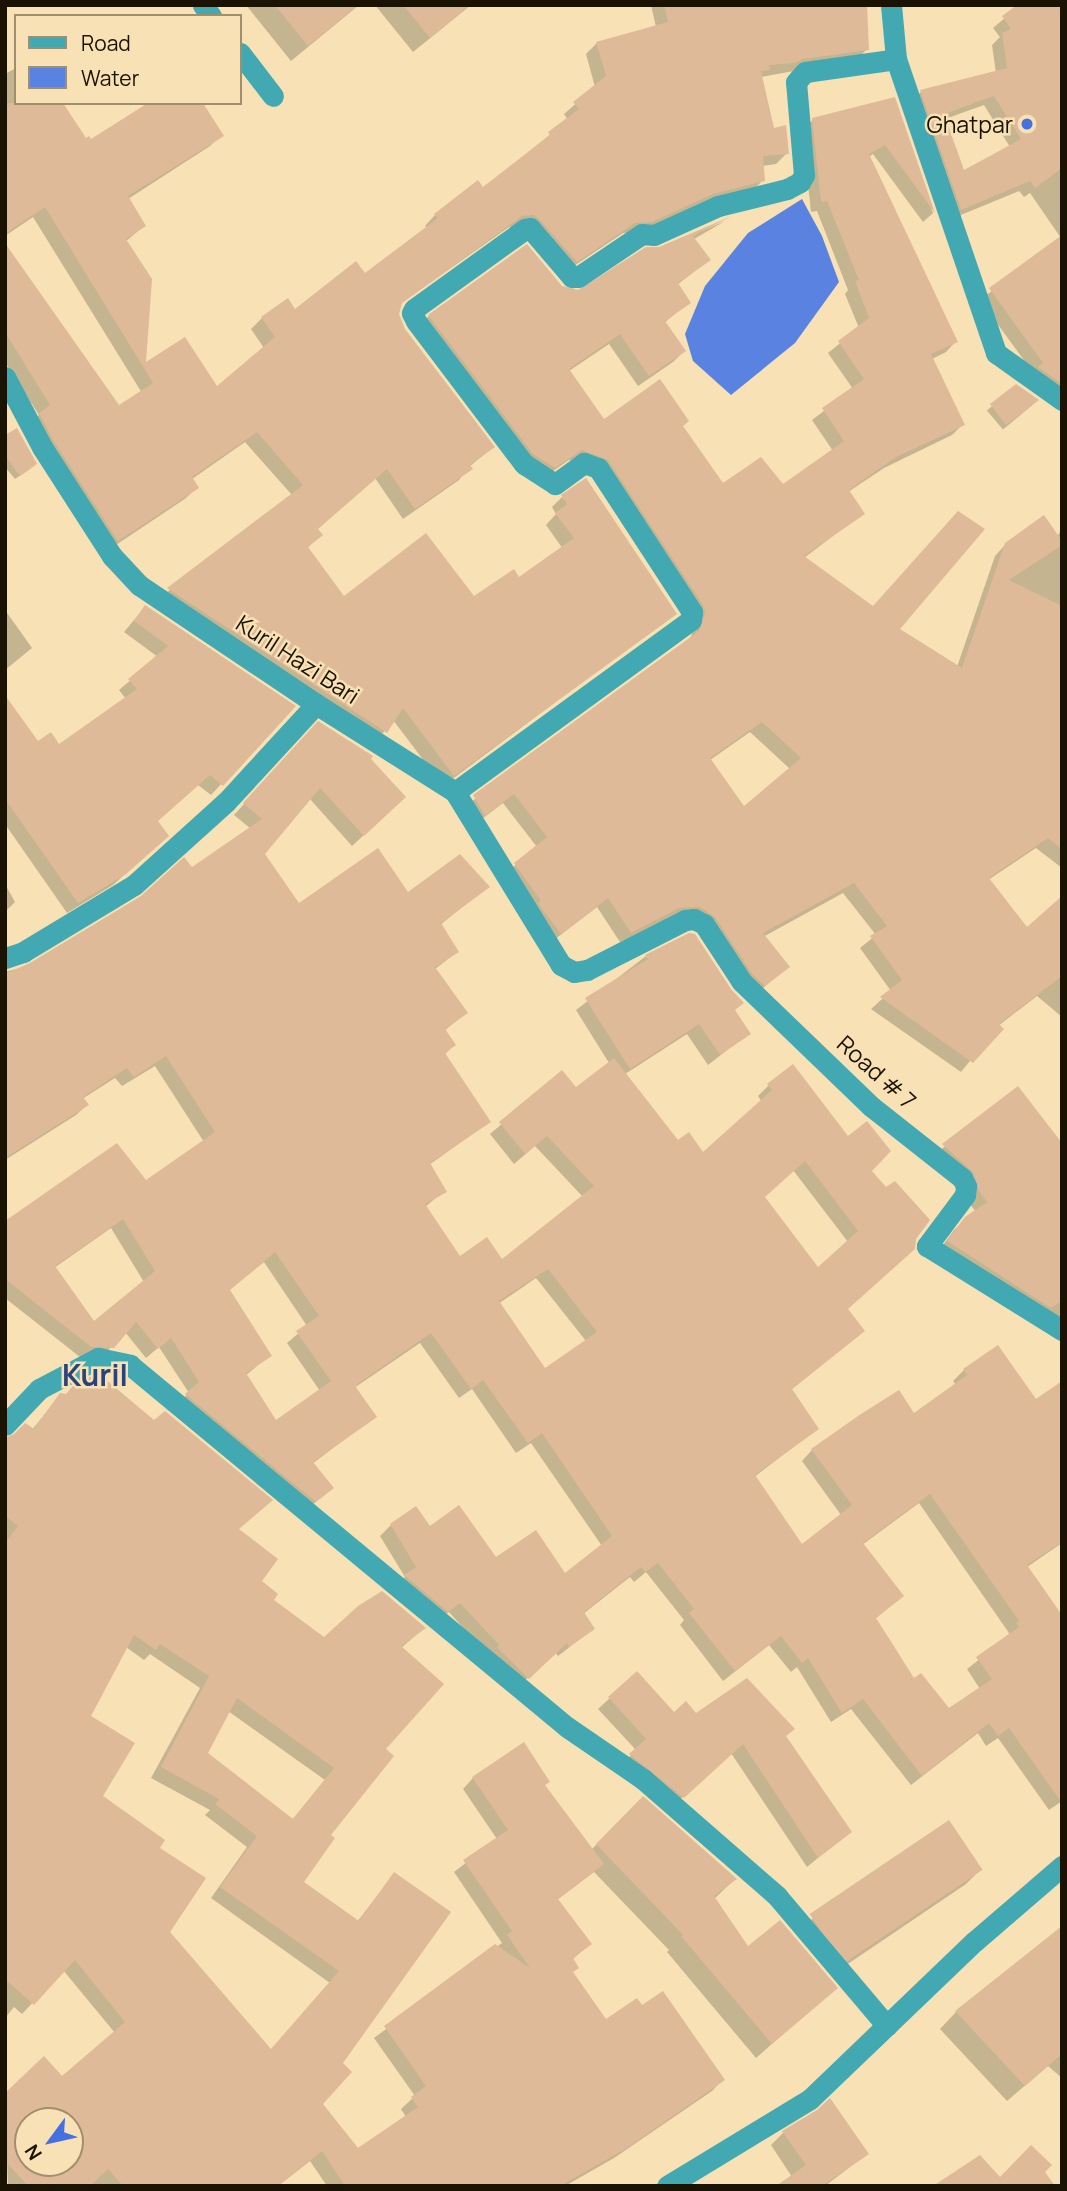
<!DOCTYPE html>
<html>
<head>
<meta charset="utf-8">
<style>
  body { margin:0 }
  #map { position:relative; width:1067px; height:2191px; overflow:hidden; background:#f7e1b5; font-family:Manrope,sans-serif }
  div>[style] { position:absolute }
  .water>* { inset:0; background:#5a82e1 }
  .shadow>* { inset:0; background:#0003; transform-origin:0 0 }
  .building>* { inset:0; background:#deba98; transform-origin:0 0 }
  .minor>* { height:21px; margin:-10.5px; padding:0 10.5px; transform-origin:10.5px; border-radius:10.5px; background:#42a9b3 }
  .dots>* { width:19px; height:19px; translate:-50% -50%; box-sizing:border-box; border:4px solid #f7e1b5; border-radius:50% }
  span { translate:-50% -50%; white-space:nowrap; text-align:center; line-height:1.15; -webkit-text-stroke:5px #f7e1b5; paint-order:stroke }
  .poi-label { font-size:23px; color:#1a1304 }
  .right { translate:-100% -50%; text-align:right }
  .street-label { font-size:23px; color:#1a1304 }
  .district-label { font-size:30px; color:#2b437b; font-weight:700 }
  .frame { position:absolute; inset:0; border:7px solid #1a1304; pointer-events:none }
  .legend { position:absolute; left:14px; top:14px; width:228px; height:91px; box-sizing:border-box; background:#f7e1b5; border:2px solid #9f8f6e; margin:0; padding:9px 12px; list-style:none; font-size:21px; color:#1a1304 }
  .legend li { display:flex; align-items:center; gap:14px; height:35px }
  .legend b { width:35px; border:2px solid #9f8f6e }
  .north { position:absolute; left:14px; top:2107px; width:70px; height:70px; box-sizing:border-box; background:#f7e1b5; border:2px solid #9f8f6e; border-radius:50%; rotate:237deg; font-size:19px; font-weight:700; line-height:28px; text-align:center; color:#1a1304 }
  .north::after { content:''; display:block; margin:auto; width:24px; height:32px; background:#4371e2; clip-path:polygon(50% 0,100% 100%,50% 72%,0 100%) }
</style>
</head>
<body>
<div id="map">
  <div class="water">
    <div style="clip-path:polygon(802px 199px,822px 236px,839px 282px,795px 343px,731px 395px,693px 361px,685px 334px,705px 286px,748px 233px)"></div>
  </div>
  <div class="shadow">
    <div style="clip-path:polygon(246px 5px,359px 5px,291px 61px)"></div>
    <div style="clip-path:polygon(375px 5px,471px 5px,413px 52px)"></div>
    <div style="clip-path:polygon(651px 5px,865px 5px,867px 49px,856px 60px,761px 77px,773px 130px,787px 153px,776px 164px,762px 166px,763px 180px,752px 191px,639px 232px,623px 233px,565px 272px,522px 226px,509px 227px,400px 304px,398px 319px,404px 330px,493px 447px,469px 467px,459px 480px,403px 519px,375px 478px,316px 530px,321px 535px,307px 548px,344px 599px,474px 599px,519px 579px,563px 549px,546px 525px,556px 514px,552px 507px,562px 497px,675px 613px,443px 786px,393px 720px,375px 743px,157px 600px,292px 495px,245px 442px,192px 479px,197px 487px,186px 498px,107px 551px,29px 425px,39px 415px,5px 362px,5px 246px,118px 408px,142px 393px,33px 217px,5px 236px,5px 74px,16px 68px,16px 103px,85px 141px,221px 136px,210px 146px,128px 199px,144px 226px,125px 242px,144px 366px,216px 388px,264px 348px,251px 329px,262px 318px,287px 301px,295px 312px,365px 276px,427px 228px,425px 226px,435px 215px,483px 189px,568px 120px,564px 114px,595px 87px,586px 54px,597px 43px,656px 27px)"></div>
    <div style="clip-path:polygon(evenodd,1020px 5px,1062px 5px,1062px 396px,1034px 374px,980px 300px,1061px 238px,1030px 193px,1024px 197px,1019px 191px,951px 219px,911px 102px,921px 92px,996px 73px,992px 45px,1000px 37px,993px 28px,1020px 5px,984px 105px,1010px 147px,963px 173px,945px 119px,984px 105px)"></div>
    <div style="clip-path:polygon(evenodd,894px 99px,933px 213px,923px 222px,873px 154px,869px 157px,956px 341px,946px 352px,932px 359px,963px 424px,952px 435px,884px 468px,848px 492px,863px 513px,804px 558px,898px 629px,957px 667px,995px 556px,1006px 544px,1057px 537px,1062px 528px,1062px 868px,1036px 848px,988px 880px,1026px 929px,1062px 899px,1062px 1017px,1037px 996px,998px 1026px,961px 1072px,871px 1009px,891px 991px,860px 948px,876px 935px,843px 893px,763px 937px,787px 967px,754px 996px,688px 917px,620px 942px,597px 907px,550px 943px,504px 875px,537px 847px,503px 803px,474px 825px,463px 808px,690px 639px,695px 625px,598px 471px,569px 460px,543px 478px,418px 327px,429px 316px,561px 287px,578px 292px,660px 249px,725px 221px,694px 239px,709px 260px,677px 285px,689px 302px,664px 323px,684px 351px,673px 362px,638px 386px,609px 344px,569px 371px,603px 421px,681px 427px,723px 485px,783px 486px,833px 451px,812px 420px,853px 389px,828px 353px,859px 328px,845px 294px,848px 290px,817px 211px,811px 212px,802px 130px,813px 120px,894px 99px,750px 732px,790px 769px,744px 809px,710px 760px,750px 732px)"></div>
    <div style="left:1016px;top:386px;width:25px;height:38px;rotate:50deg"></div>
    <div style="clip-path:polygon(5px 437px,30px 469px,15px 479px,5px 467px)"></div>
    <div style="clip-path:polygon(145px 607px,293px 707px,211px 795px,198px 785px,156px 822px,156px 846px,113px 885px,67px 913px,5px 824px,5px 698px,37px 744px,59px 746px,126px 699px,119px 690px,158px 657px,124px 632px)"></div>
    <div style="clip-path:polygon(5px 610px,32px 648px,5px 670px)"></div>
    <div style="clip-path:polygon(evenodd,308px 734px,368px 759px,393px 808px,352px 846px,310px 799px,263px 854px,299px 906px,487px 887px,440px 925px,457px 952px,435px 969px,466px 1013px,444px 1031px,454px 1045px,444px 1055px,489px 1122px,429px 1165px,444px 1191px,425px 1207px,459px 1258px,502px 1262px,583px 1197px,535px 1146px,514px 1164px,490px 1134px,562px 1073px,576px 1089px,609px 1063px,576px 1010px,646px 956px,734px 1011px,749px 1033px,708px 1065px,687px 1034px,625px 1074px,678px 1143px,703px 1154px,762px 1102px,758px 1096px,768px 1086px,792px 1067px,870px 1171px,846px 1309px,863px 1331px,791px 1390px,817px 1429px,754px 1477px,802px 1546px,841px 1515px,802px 1461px,812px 1450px,914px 1415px,956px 1385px,953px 1381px,964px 1370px,1035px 1402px,1062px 1383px,1062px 1543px,1027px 1567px,1062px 1801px,1049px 1810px,998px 1738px,986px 1746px,978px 1733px,911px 1785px,851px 1709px,831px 1722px,797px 1667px,791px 1672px,769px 1645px,723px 1681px,680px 1625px,684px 1620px,646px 1572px,634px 1582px,630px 1577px,583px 1614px,593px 1629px,558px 1656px,555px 1652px,517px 1688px,449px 1612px,437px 1621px,395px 1587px,405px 1577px,380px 1536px,391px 1525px,430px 1528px,496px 1560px,565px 1575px,602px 1546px,531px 1443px,516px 1453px,472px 1389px,459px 1398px,420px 1343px,354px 1388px,374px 1417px,312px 1464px,332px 1488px,304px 1512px,176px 1405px,189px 1393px,159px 1347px,146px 1358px,125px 1332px,101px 1358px,80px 1357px,5px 1298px,5px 1223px,145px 1183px,204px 1142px,155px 1066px,122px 1086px,115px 1078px,82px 1099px,87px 1105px,76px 1115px,5px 1160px,5px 972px,31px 965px,191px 869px,251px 829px,234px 815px,308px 734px,793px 1170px,848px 1242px,818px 1269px,763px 1198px,793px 1170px,308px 734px,111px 1228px,144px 1282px,94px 1323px,54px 1268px,111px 1228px,308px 734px,264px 1262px,307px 1326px,287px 1343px,320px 1391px,276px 1423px,246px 1375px,269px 1356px,228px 1291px,264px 1262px,308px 734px,536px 1278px,586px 1341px,544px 1370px,498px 1304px,536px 1278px,308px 734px,919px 1503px,1009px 1633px,1008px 1637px,967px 1669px,980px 1689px,948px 1711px,914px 1681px,875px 1619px,902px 1596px,862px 1545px,919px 1503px)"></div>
    <div style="clip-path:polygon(5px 884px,15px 902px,5px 912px)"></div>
    <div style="clip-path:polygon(1017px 1088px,1062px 1272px,1062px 1336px,938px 1252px,954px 1230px,976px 1212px,933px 1156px)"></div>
    <div style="clip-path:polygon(evenodd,60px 1395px,237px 1530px,259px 1582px,272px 1600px,324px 1639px,424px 1628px,401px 1648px,383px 1750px,301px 1882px,357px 1922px,394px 1874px,341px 2063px,320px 2104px,358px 2150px,406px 2117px,401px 2109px,415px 2096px,374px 2038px,502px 1943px,454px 1872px,497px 1839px,463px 1789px,473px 1778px,543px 1786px,591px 1850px,643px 1798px,735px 1879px,714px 1899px,748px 1949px,835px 1988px,756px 2058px,667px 1952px,669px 1950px,594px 1872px,557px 1900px,590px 1943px,572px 1960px,571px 1973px,605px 2022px,722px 2080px,712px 2091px,614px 2158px,565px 2186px,327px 2186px,310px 2161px,278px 2186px,8px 2186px,5px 2095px,62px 2078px,115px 2033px,63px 1970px,22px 2014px,14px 2007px,5px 2018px,5px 1439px,32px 1430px,60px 1395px,126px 1647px,144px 1660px,150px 1654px,200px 1688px,151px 1778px,210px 1810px,205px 1815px,247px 1847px,211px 1898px,330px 1983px,270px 2051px,168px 1932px,158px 1848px,100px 1796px,89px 1717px,126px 1647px,60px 1395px,228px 1711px,325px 1780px,292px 1820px,206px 1753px,228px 1711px,60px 1395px,28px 2121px,70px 2121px,70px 2163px,28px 2163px,28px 2121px)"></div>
    <div style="clip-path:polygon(637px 1673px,674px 1715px,696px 1715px,784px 1737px,850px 1831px,807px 1867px,731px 1753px,672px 1807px,620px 1766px,636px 1750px,598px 1709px)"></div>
    <div style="clip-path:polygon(948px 1823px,981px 1869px,966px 1884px,833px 1974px,799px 1933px,813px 1918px)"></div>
    <div style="clip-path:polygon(1062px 1941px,1062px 2078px,1048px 2066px,1007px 2101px,940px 2029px,956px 2012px)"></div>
    <div style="clip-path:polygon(818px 2112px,867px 2154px,825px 2186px,779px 2186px,792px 2177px,771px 2145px,783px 2133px)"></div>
  </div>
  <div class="building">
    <div style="clip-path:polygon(275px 5px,358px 5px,308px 46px)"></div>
    <div style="clip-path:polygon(403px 5px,470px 5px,430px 38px)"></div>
    <div style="clip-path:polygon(664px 5px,867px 5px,869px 50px,803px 59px,795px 63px,769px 65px,770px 70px,761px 71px,774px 128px,786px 125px,789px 154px,763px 156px,765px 181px,713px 194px,652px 222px,635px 223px,577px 262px,539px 219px,534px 215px,522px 216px,402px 303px,399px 314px,405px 329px,495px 447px,470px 465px,473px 469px,415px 509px,387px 469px,318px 529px,323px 535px,308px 547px,344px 596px,426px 533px,474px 596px,514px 569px,519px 577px,574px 538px,555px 513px,567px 504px,561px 495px,586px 478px,677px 614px,454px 776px,403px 708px,387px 733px,167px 588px,303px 485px,257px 432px,192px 477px,199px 488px,118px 541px,53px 440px,39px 413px,50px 405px,5px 332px,5px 243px,119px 405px,153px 383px,45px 207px,5px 234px,5px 103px,63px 103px,86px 138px,89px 136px,91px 139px,148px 103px,203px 103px,224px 136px,128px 196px,146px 226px,126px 239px,152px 279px,146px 362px,185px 337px,217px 386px,275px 337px,261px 317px,288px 298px,295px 309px,356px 261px,365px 273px,438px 218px,434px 214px,478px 180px,483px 187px,550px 135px,548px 132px,579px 109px,573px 102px,606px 76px,596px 42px,668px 22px)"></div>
    <div style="clip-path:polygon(evenodd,1017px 5px,1062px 5px,1062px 168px,1035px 188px,1030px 181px,961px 210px,920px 90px,1007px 68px,1002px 33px,1011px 29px,1002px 16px,1017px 5px,994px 96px,1021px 139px,964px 170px,944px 114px,994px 96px)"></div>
    <div style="clip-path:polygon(evenodd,895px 97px,935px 213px,885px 145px,869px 154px,958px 342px,931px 354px,965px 425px,896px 457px,849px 490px,865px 514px,804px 556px,873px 606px,958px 511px,985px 529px,900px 629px,962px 668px,1005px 543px,1044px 515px,1062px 541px,1062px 545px,1009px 580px,1062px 606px,1062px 849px,1048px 838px,989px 878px,1027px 927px,1062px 896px,1062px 976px,999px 1024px,1004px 1029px,973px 1063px,880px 997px,902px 980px,870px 936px,887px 926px,854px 883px,763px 933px,790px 967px,765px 986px,752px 974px,715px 917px,700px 907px,679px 908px,631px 933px,608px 898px,561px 934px,542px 909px,538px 903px,541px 901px,514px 863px,547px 837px,514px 794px,485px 816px,473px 795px,699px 631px,705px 613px,703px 605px,608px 460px,582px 450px,555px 468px,533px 454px,428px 315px,527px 244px,562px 286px,578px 290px,646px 247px,659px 247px,732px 216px,693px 236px,711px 260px,678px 283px,691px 303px,665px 321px,686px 351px,649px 376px,620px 334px,569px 369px,604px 419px,660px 379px,689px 421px,683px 426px,723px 483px,761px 457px,783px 484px,844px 441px,822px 408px,864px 379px,838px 341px,869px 318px,855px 281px,859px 280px,827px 201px,821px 202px,812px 118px,895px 97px,762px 722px,801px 758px,744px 806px,710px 758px,762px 722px)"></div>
    <div style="clip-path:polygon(1062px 235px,1062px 384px,1038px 367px,1043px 363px,989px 288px)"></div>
    <div style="clip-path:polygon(1016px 384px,1039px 400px,1006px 425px,990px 404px)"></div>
    <div style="clip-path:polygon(17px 428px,37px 464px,20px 476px,5px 455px,5px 435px)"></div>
    <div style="clip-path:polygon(145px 605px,296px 706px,223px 786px,210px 775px,158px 821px,169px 836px,126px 874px,78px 903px,5px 799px,5px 695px,38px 741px,51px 732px,59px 744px,137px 689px,128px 679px,168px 646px,134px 621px)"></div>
    <div style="clip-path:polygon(evenodd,318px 721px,373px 756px,371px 759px,406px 797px,364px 836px,320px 788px,265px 854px,299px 903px,378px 848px,408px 892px,460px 854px,490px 887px,441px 923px,459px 952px,435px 967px,468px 1013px,445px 1029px,456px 1045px,445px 1053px,491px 1122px,430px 1163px,447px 1192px,425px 1204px,460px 1256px,487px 1237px,502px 1259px,594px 1186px,547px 1136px,525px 1154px,499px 1122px,562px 1070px,576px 1087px,614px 1058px,678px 1140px,689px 1132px,703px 1152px,772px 1090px,767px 1084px,793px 1064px,848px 1136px,867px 1121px,891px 1151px,872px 1171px,886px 1187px,895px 1181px,930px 1220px,916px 1239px,915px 1249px,848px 1309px,865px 1331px,792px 1389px,819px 1429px,755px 1475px,802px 1544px,852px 1505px,811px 1449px,861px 1414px,899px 1390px,914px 1413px,967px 1375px,963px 1369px,998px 1345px,1036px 1399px,1062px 1381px,1062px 1542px,1027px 1565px,1062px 1615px,1062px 1803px,1009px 1728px,998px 1736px,989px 1723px,922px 1776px,863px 1699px,842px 1713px,808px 1658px,802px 1663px,781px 1636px,735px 1671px,689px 1613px,694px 1609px,658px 1563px,645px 1572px,641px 1567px,584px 1612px,595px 1629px,569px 1647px,567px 1643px,529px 1679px,497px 1647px,499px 1645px,460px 1603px,448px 1612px,404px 1575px,416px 1567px,390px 1524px,416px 1506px,430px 1526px,459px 1505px,496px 1557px,536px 1530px,565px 1573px,612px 1536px,542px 1433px,528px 1443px,483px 1380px,471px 1389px,431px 1333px,355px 1386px,377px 1417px,313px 1462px,334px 1488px,316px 1502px,185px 1394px,199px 1382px,171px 1338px,158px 1349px,136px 1322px,114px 1348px,91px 1347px,5px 1279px,5px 1221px,117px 1143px,146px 1180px,215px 1132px,166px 1056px,134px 1077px,127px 1068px,83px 1097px,89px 1105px,5px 1158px,5px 974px,30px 963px,141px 896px,184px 857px,192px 867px,262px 819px,243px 803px,318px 721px,805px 1161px,858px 1231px,818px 1267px,765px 1197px,805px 1161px,318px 721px,123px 1219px,155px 1271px,94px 1321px,55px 1266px,123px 1219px,318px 721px,275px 1252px,319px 1316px,296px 1331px,331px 1381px,276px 1420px,246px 1373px,272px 1356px,230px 1290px,275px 1252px,318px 721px,548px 1269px,597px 1332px,545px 1368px,499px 1301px,548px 1269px,318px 721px,930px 1494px,1019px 1621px,1016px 1623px,1019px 1627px,976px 1657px,992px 1679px,949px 1708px,921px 1673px,914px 1678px,876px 1618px,904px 1596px,863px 1543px,930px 1494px)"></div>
    <div style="clip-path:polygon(689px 933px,695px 934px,731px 989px,744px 1003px,735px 1010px,751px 1034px,720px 1055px,699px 1024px,630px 1069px,585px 998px,648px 959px,645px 955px)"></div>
    <div style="clip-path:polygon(1018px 1086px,1062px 1143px,1062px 1301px,1051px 1308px,947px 1241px,965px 1217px,987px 1202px,979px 1191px,973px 1172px,942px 1144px)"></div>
    <div style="clip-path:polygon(evenodd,98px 1373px,154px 1420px,165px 1411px,273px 1500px,239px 1529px,278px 1559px,262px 1581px,278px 1594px,274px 1600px,324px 1637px,358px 1606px,382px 1591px,426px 1628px,401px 1646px,444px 1684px,386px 1749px,394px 1756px,331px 1835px,335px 1838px,304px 1882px,359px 1921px,394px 1872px,451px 1912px,343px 2063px,352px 2072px,323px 2104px,358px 2148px,418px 2107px,411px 2097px,426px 2086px,384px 2026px,495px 1944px,530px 1968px,507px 1935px,512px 1931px,463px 1860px,508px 1830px,472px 1777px,524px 1742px,550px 1782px,545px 1785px,604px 1864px,558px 1899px,592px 1944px,573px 1958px,579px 1968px,573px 1972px,606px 2019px,637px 1998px,642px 2005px,663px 1991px,725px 2080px,627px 2148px,560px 2186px,345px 2186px,322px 2151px,278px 2186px,123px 2186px,108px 2169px,90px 2186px,28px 2186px,5px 2161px,5px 2093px,44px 2056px,62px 2076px,125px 2022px,75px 1960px,34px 2005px,5px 1979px,5px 1543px,18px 1526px,5px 1516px,5px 1438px,14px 1434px,25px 1423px,34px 1429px,60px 1393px,66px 1394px,73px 1386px,98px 1373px,134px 1635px,156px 1650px,160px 1644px,209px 1676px,161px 1767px,219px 1799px,215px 1804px,257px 1836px,220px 1887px,339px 1971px,271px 2049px,170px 1932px,206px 1878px,160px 1848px,165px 1840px,103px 1796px,135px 1743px,91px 1716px,134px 1635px,98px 1373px,237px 1698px,334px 1768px,293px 1819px,208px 1753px,237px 1698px,98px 1373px,28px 2121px,70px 2121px,70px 2163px,28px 2163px,28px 2121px)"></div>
    <div style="clip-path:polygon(637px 1671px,674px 1712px,686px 1701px,696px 1713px,747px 1678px,795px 1729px,786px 1736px,852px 1832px,818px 1858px,743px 1744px,684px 1798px,629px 1754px,646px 1739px,608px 1697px)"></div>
    <div style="clip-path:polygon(643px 1796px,737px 1879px,714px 1896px,748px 1946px,780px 1920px,838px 1988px,772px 2044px,681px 1936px,683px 1935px,596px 1844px)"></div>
    <div style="left:949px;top:1820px;width:60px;height:168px;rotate:56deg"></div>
    <div style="clip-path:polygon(1062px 1926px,1062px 2054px,1025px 2086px,955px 2011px)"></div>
    <div style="clip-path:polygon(830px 2098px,869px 2154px,822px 2186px,776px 2186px,806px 2165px,782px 2131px,817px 2110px)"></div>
    <div style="clip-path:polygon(1031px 2145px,1052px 2165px,1045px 2172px,1055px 2186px,933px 2186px,980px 2155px,1000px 2177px)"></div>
  </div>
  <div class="minor">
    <div style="left:203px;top:5px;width:14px;rotate:54deg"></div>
    <div style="left:891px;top:5px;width:54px;rotate:84.7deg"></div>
    <div style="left:896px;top:59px;width:311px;rotate:71.2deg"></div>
    <div style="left:996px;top:353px;width:81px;rotate:35.5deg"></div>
    <div style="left:240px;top:53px;width:54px;rotate:52.5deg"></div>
    <div style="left:5px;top:377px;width:79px;rotate:62.1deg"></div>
    <div style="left:42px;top:447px;width:130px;rotate:57.3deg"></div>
    <div style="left:112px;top:556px;width:40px;rotate:47deg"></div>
    <div style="left:139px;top:585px;width:213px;rotate:33.9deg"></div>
    <div style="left:316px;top:704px;width:165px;rotate:32.3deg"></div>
    <div style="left:455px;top:792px;width:203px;rotate:58.5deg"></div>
    <div style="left:561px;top:965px;width:15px;rotate:28deg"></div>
    <div style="left:574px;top:972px;width:13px;rotate:-9deg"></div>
    <div style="left:587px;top:970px;width:110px;rotate:-27deg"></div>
    <div style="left:685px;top:920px;width:9px;rotate:-6deg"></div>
    <div style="left:694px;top:919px;width:11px;rotate:27deg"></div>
    <div style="left:704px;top:924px;width:69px;rotate:56.8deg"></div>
    <div style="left:742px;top:982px;width:180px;rotate:43.9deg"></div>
    <div style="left:872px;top:1107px;width:115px;rotate:38.3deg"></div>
    <div style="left:962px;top:1178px;width:9px;rotate:63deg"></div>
    <div style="left:966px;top:1186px;width:9px;rotate:96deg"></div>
    <div style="left:965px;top:1195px;width:64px;rotate:126.7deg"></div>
    <div style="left:927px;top:1246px;width:159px;rotate:31.9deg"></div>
    <div style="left:455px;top:792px;width:292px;rotate:-36.1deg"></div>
    <div style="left:691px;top:620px;width:8px;rotate:-83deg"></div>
    <div style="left:692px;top:612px;width:172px;rotate:-123.1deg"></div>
    <div style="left:598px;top:468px;width:15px;rotate:-160deg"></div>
    <div style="left:584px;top:463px;width:36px;rotate:144deg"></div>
    <div style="left:555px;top:484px;width:37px;rotate:-147deg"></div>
    <div style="left:524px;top:464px;width:179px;rotate:-127.1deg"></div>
    <div style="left:416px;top:321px;width:9px;rotate:-117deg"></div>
    <div style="left:412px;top:313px;width:4px;rotate:-63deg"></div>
    <div style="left:414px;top:309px;width:137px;rotate:-35.8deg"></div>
    <div style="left:525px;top:229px;width:5px;rotate:-11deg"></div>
    <div style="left:530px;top:228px;width:65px;rotate:49.4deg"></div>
    <div style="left:572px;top:277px;width:6px"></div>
    <div style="left:578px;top:277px;width:77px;rotate:-33.9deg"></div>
    <div style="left:642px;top:234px;width:12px;rotate:5deg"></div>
    <div style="left:654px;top:235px;width:70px;rotate:-24.4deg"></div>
    <div style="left:718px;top:206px;width:71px;rotate:-13.8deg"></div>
    <div style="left:787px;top:189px;width:15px;rotate:-28deg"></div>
    <div style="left:800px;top:182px;width:8px;rotate:-60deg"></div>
    <div style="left:804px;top:175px;width:93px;rotate:-94.9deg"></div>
    <div style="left:796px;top:82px;width:13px;rotate:-48deg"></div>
    <div style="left:805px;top:72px;width:92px;rotate:-8.1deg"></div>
    <div style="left:5px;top:958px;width:19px;rotate:-18deg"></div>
    <div style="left:23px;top:952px;width:130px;rotate:-31.1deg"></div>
    <div style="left:134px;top:885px;width:124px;rotate:-42.1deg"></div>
    <div style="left:226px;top:802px;width:133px;rotate:-47.4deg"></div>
    <div style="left:5px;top:1425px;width:50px;rotate:-46.6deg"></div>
    <div style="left:39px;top:1389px;width:67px;rotate:-27.7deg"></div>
    <div style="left:98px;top:1358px;width:33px;rotate:12deg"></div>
    <div style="left:130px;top:1365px;width:567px;rotate:39.64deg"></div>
    <div style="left:567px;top:1727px;width:92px;rotate:34.4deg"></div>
    <div style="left:643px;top:1779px;width:178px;rotate:41.1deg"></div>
    <div style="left:777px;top:1896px;width:170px;rotate:49.8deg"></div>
    <div style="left:667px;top:2186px;width:167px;rotate:-31.3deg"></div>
    <div style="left:810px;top:2099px;width:228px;rotate:-43.8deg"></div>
    <div style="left:975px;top:1941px;width:115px;rotate:-40.8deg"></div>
  </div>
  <div class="dots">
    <div style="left:1027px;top:124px;background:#4371e2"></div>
  </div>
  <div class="poi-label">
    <span class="right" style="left:1013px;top:124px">Ghatpar</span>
  </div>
  <div class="street-label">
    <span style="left:298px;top:659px;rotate:33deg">Kuril Hazi Bari</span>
    <span style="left:877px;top:1072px;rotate:42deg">Road # 7</span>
  </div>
  <div class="district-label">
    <span style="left:95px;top:1375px">Kuril</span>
  </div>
  <div class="frame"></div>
  <ul class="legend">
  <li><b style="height:9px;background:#42a9b3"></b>Road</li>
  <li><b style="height:19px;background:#5a82e1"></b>Water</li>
  </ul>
  <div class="north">N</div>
</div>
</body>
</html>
